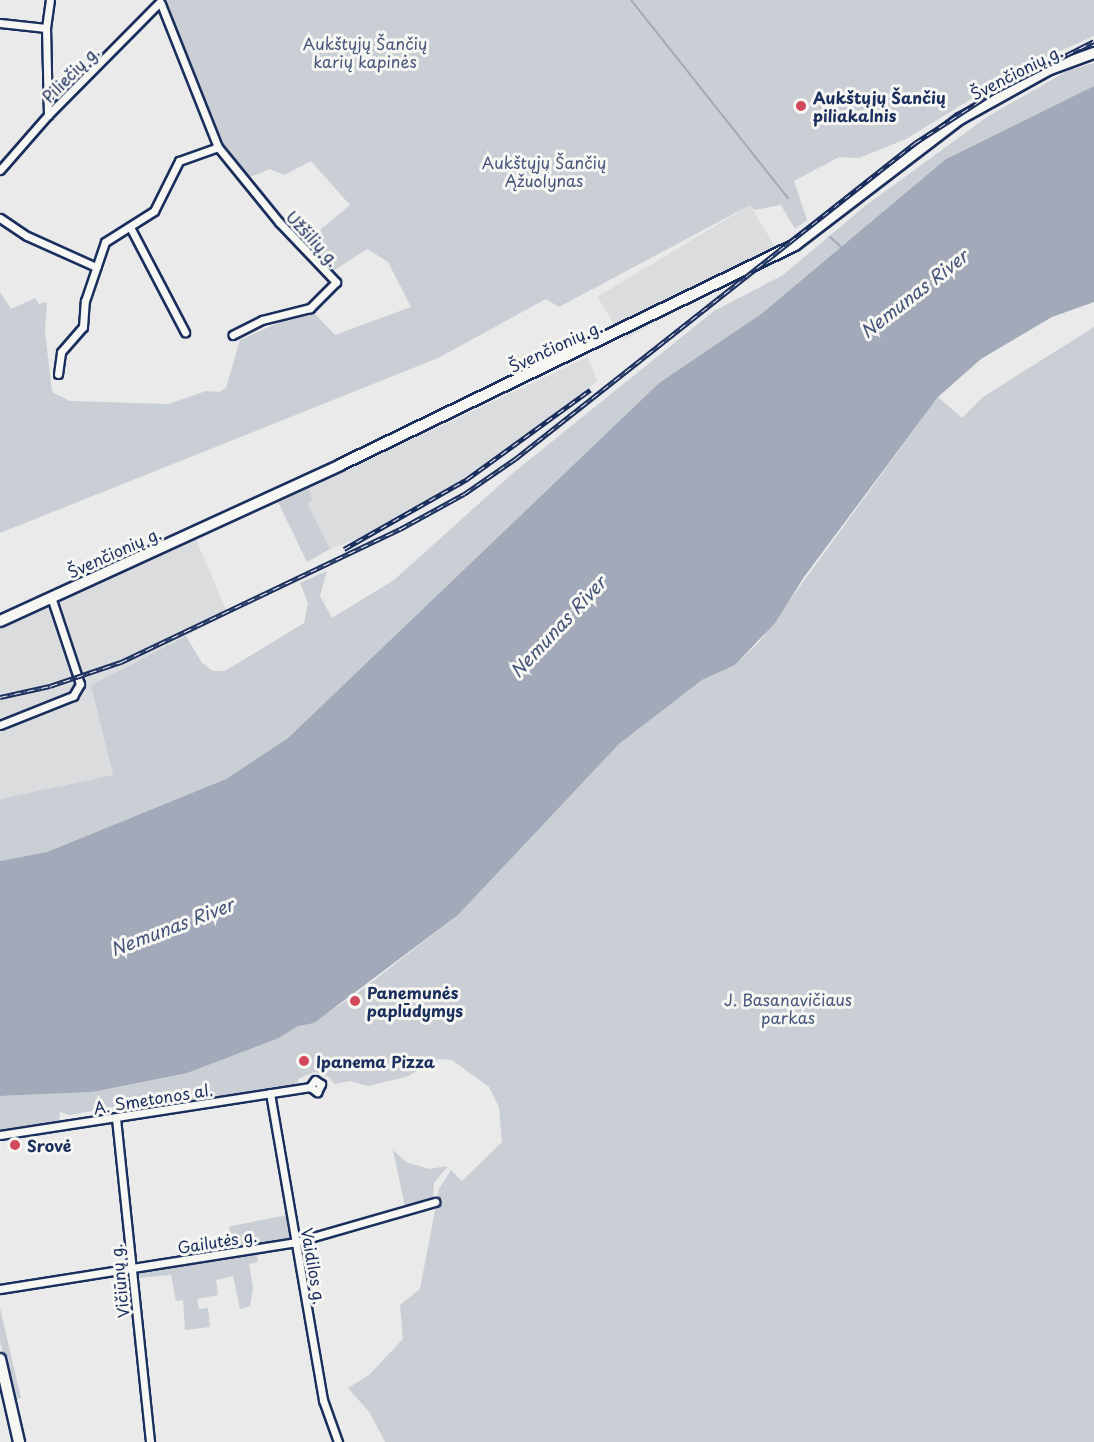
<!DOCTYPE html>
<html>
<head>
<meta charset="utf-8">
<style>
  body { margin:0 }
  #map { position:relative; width:1094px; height:1442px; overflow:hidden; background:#e9eae9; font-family:"Playpen Sans",sans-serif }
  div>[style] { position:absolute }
  .built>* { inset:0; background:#dadcde; transform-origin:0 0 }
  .green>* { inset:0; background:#caced5; transform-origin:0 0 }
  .water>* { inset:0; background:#a2aaba }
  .stream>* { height:2px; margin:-1px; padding:0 1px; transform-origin:1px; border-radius:1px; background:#a2aaba }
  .roads { filter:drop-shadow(2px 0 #1b2f5e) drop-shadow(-2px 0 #1b2f5e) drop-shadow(0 2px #1b2f5e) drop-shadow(0 -2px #1b2f5e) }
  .street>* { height:7px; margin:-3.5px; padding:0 3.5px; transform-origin:3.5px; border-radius:3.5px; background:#f6f6f2 }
  .secondary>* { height:10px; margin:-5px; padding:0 5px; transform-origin:5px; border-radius:5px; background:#f6f6f2 }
  .rail>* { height:4.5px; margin-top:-2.25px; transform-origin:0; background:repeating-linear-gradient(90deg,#f6f6f2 0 7px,#1b2f5e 0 14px); box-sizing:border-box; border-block:2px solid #1b2f5e }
  .dots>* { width:16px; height:16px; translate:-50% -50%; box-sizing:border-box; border:3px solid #f6f6f2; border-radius:50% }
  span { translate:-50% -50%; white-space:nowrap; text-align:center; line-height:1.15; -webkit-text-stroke:6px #f6f6f2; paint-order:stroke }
  .park-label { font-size:16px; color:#47577c }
  .street-label { font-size:16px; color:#1b2f5e }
  .poi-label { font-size:16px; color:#1b2f5e; font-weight:700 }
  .left { translate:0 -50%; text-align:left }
  .water-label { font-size:18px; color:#44547a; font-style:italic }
</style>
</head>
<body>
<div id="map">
  <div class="built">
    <div style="left:750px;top:205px;width:51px;height:178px;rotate:59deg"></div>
    <div style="clip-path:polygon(588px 357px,597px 381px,481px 472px,374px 532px,330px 549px,308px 504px,312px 501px,309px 488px)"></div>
    <div style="clip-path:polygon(195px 537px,228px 614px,91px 685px,113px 775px,0 799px,0 629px)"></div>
  </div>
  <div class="green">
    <div style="clip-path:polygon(166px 0,1094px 0,1094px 36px,1020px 69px,906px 139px,859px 158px,839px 157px,794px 181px,807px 220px,795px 229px,781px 205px,754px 210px,750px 205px,559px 307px,546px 299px,438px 358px,0 533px,0 292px,11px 309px,35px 298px,39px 304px,47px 302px,45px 331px,52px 392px,70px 401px,168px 404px,206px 391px,219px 392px,226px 388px,240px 340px,284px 320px,315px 314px,335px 335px,411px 307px,388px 262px,367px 249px,333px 271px,307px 241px,350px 205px,311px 161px,284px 175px,270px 169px,250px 177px,221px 141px)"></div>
    <div style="clip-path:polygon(1094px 63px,1094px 86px,946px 159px,761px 314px,659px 383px,288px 738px,226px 779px,47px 852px,0 861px,0 799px,113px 775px,91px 685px,186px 636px,202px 663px,213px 671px,225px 671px,304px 623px,308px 603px,300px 583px,327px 571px,320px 596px,332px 618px,394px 580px,513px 473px,714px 311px,783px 275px,865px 206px,987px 117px,1069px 70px)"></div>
    <div style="clip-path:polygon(1094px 327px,1094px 1442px,385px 1442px,370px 1413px,348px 1388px,369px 1375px,403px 1339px,400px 1305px,420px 1289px,439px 1189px,451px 1170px,462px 1181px,502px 1142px,499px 1107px,489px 1087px,452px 1060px,439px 1059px,406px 1077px,368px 1086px,350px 1081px,334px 1084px,329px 1077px,314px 1072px,298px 1079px,298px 1084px,121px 1113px,120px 1106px,70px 1115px,60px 1112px,59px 1122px,0 1131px,0 1096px,92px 1092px,233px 1054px,279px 1038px,298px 1026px,314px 1022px,355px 995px,458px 915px,619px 744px,702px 680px,735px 665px,760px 641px,938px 397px,962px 418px,983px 397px)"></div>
    <div style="clip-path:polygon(309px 488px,312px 501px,308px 504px,330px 549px,307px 562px,278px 502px)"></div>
    <div style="clip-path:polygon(393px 1150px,406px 1162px,429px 1169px,448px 1166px,434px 1183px,433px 1200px,405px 1207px)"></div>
    <div style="left:288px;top:1215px;width:25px;height:60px;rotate:79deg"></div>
    <div style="clip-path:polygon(256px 1252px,258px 1262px,249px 1264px,253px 1287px,250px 1306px,240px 1309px,233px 1276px,216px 1280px,218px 1295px,197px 1299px,199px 1309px,208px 1308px,210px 1327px,185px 1330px,183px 1300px,176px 1301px,171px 1275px,137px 1278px,138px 1272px)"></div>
    <div style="clip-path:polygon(0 1308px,21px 1398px,13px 1400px,0 1341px)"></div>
  </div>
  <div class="water">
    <div style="clip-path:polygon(1094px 86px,1094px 302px,1052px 317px,981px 359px,938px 397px,804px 577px,775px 623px,735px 665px,702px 680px,619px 744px,458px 915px,314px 1023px,298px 1026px,279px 1038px,187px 1073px,92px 1092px,0 1096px,0 861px,47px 852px,226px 779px,288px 738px,659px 383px,761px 314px,946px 159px)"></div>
  </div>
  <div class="stream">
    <div style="left:631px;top:0;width:253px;rotate:51.6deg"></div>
    <div style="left:830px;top:237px;width:15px;rotate:42deg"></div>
  </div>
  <div class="roads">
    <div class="street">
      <div style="left:161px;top:4px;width:154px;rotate:68.3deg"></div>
      <div style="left:218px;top:147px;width:97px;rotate:50.9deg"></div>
      <div style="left:279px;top:222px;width:83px;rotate:46.5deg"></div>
      <div style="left:336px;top:282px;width:37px;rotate:135deg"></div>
      <div style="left:310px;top:308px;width:49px;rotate:166deg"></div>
      <div style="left:262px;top:320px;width:33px;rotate:153deg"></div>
      <div style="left:0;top:23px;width:46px;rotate:6.2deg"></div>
      <div style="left:48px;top:115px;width:87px;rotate:-91.3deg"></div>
      <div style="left:46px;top:28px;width:28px;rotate:-82deg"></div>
      <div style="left:0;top:170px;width:73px;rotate:-48.9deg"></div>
      <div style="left:48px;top:115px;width:159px;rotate:-45.3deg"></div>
      <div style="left:0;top:218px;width:32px;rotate:34deg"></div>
      <div style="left:27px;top:236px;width:76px;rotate:24.2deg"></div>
      <div style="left:130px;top:227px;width:119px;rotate:62.4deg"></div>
      <div style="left:58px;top:374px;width:22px;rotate:-82deg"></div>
      <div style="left:61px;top:352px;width:33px;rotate:-49deg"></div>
      <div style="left:83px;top:327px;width:26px;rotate:-86deg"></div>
      <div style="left:85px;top:301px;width:62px;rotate:-71.3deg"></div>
      <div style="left:105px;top:242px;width:58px;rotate:-32.3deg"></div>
      <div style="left:154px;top:211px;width:56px;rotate:-63.4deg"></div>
      <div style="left:179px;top:161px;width:41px;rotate:-19.7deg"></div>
      <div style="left:0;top:725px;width:79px;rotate:-21.7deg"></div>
      <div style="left:73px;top:696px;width:14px;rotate:-60deg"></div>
      <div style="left:80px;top:684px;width:92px;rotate:-108.4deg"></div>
      <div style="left:270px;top:1093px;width:312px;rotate:80.2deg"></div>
      <div style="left:323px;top:1400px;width:45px;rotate:70.3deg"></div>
      <div style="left:116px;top:1118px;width:326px;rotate:84deg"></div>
      <div style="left:0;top:1135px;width:314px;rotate:-8.8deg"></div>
      <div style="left:310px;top:1087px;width:9px;rotate:36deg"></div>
      <div style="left:317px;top:1092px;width:9px;rotate:-63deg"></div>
      <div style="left:321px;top:1084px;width:7px;rotate:-146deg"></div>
      <div style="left:315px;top:1080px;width:9px;rotate:126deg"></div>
      <div style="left:0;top:1289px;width:300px;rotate:-9deg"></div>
      <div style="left:296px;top:1242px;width:145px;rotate:-16.1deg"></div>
    </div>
    <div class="secondary">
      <div style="left:0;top:621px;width:374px;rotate:-24.6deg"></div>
      <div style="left:340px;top:465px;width:505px;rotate:-25.8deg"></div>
      <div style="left:795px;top:245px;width:208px;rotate:-37.4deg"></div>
      <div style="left:960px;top:119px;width:103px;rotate:-29.1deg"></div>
      <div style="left:1050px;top:69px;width:47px;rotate:-20deg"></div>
      <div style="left:0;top:1359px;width:85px;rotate:77.1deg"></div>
    </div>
  </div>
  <div class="rail">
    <div style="left:344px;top:549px;width:142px;rotate:-29.6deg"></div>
    <div style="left:467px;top:479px;width:152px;rotate:-35.9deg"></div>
    <div style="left:0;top:697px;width:51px;rotate:-12.4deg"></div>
    <div style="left:50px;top:686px;width:75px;rotate:-18.7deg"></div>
    <div style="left:121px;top:662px;width:309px;rotate:-25.5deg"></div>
    <div style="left:400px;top:529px;width:73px;rotate:-28.7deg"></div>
    <div style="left:464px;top:494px;width:62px;rotate:-34.5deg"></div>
    <div style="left:515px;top:459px;width:510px;rotate:-38.31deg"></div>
    <div style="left:915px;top:143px;width:92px;rotate:-33deg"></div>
    <div style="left:992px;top:93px;width:114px;rotate:-27deg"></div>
  </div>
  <div class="dots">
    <div style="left:801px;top:106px;background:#d1495b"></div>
    <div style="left:355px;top:1001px;background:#d1495b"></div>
    <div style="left:304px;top:1061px;background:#d1495b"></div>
    <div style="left:15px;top:1145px;background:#d1495b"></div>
  </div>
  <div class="park-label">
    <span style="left:365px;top:52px">Aukštųjų Šančių<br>karių kapinės</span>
    <span style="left:544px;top:171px">Aukštųjų Šančių<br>Ąžuolynas</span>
    <span style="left:788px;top:1008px">J. Basanavičiaus<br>parkas</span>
  </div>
  <div class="street-label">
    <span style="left:1016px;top:72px;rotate:-27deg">Švenčionių g.</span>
    <span style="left:70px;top:74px;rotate:-45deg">Piliečių g.</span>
    <span style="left:313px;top:238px;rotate:47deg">Užšilių g.</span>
    <span style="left:555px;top:346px;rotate:-25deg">Švenčionių g.</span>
    <span style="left:114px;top:552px;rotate:-24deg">Švenčionių g.</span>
    <span style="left:153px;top:1098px;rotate:-9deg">A. Smetonos al.</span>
    <span style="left:217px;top:1241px;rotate:-9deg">Gailutės g.</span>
    <span style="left:314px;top:1266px;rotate:80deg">Vaidilos g.</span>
    <span style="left:119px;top:1281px;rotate:-96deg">Vičiūnų g.</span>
  </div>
  <div class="poi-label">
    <span class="left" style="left:813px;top:106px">Aukštųjų Šančių<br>piliakalnis</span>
    <span class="left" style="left:367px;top:1001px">Panemunės<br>paplūdymys</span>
    <span class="left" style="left:316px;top:1061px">Ipanema Pizza</span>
    <span class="left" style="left:27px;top:1145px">Srovė</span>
  </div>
  <div class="water-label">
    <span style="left:914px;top:294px;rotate:-38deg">Nemunas River</span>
    <span style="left:558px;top:627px;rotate:-47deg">Nemunas River</span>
    <span style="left:172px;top:927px;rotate:-21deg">Nemunas River</span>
  </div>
</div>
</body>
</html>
